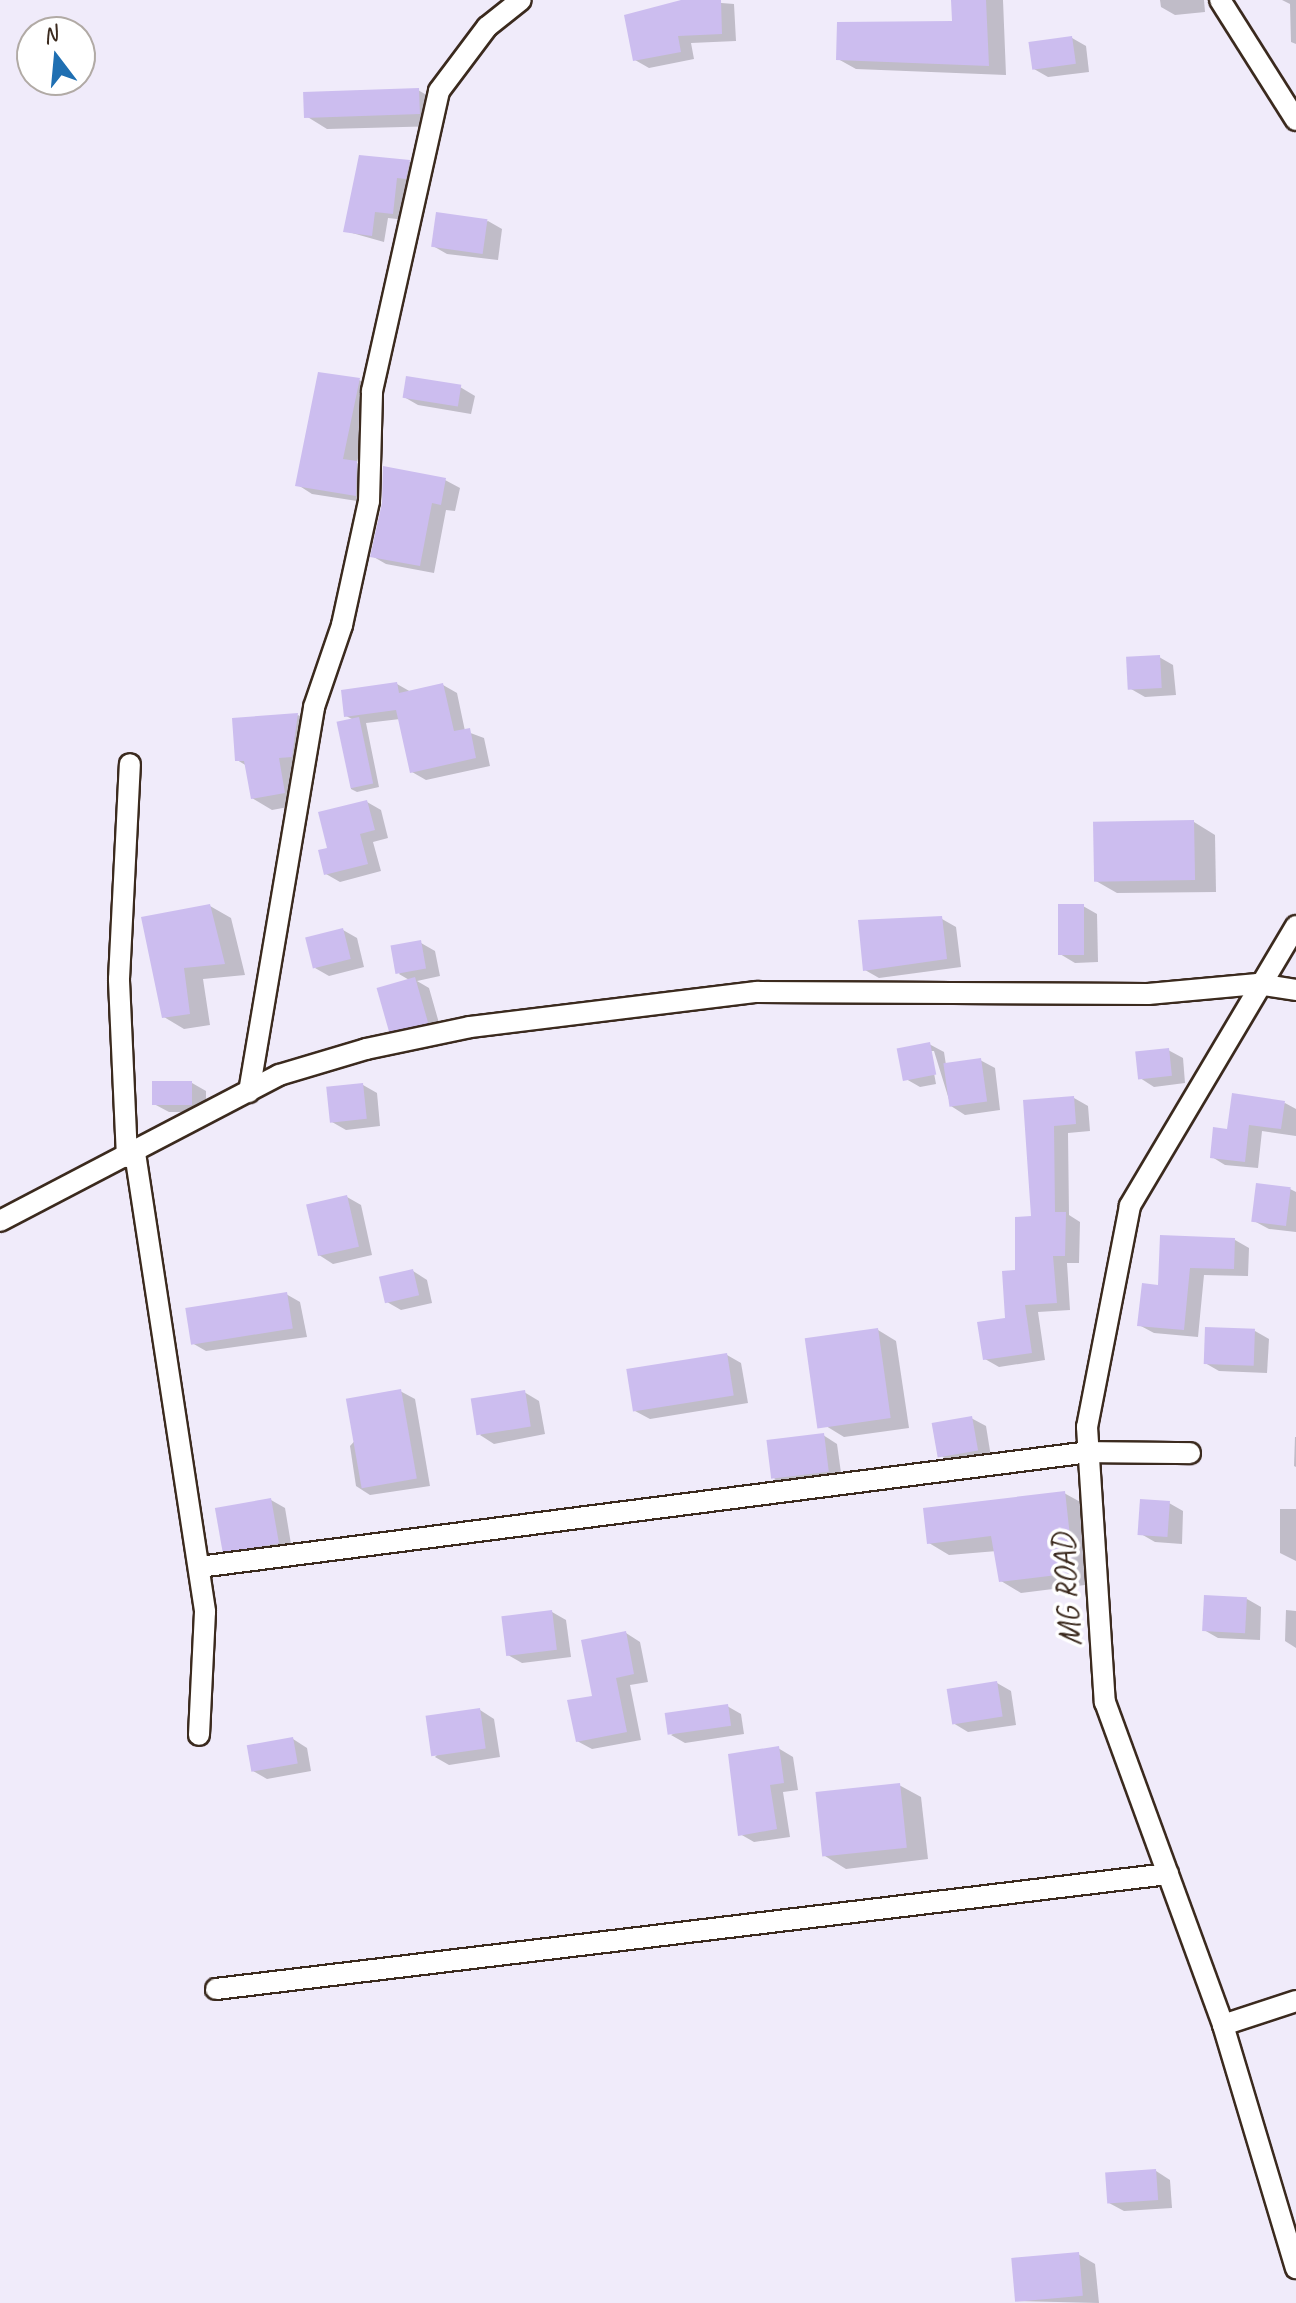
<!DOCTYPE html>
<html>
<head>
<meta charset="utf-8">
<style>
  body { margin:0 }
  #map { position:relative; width:1296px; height:2303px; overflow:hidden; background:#f0ebfa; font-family:Caveat,sans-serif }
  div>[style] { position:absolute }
  .shadow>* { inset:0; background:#0003 }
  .building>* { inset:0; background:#ccbdef; transform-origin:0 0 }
  .roads { filter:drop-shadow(2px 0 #3b2a1e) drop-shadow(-2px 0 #3b2a1e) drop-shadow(0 2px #3b2a1e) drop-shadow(0 -2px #3b2a1e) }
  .street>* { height:20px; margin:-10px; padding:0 10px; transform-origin:10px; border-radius:10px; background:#fff }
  span { translate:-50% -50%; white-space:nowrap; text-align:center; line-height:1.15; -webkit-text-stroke:7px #fff; paint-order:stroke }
  .street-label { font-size:32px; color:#3b2a1e }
  .north { position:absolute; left:16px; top:16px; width:80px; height:80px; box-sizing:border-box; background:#fff; border:2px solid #b1aaa5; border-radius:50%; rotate:344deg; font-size:22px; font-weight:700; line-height:32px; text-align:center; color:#3b2a1e }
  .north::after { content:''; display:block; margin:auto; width:28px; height:36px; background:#1f6fb2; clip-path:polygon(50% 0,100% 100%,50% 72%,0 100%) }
</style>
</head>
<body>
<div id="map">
  <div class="shadow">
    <div style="clip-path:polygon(683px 0,734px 4px,736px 41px,691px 43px,694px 59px,649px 68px,635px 60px)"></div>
    <div style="clip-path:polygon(953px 0,1003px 0,1006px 75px,856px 69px,838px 59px,954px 23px)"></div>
    <div style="clip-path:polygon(1160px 0,1204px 0,1205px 12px,1175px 15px,1161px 7px)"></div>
    <div style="clip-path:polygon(1282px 0,1296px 0,1296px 44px,1291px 42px,1290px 4px)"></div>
    <div style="clip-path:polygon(1072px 38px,1086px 46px,1089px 72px,1048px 77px,1034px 69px)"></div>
    <div style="clip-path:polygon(418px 90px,440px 103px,441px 126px,327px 129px,306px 116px)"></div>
    <div style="clip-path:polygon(361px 157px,410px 162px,422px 169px,406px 220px,388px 218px,384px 242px,345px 231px)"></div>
    <div style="clip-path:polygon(488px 221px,502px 229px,498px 260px,447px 254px,433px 246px)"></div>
    <div style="clip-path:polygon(359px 380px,373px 388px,357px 463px,371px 471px,370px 503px,312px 494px,298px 485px)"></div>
    <div style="clip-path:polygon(460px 387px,475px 396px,471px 414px,418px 405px,404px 397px)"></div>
    <div style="clip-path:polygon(445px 480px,460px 488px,455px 511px,446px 510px,434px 573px,386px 564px,372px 556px,384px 504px)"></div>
    <div style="clip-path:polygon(1159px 657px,1173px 665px,1176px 695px,1145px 697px,1131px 689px)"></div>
    <div style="clip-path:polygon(397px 684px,411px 692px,443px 685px,457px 693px,465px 731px,484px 738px,490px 766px,426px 780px,412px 772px,400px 719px,366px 723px,379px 787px,357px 792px,351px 789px,354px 720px,346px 716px)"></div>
    <div style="clip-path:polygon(298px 715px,317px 726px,304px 804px,272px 810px,252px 798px,247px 766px,237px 760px)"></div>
    <div style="clip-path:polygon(367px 802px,381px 810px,388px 838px,373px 842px,381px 871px,340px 882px,326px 874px,330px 849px)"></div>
    <div style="clip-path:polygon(1194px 822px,1215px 835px,1216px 892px,1117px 893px,1096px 881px)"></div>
    <div style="clip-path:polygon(210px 906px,231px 918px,245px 975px,203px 979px,210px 1025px,184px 1029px,164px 1017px,143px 918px)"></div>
    <div style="clip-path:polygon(1083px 906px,1097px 914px,1098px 962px,1075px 963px,1060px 954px)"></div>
    <div style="clip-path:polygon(942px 919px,956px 927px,961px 967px,879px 978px,865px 970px)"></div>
    <div style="clip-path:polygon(343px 930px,357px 938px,364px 967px,329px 976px,315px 968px)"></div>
    <div style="clip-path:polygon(421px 943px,435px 951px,440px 976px,417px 981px,429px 988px,441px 1030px,405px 1038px,391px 1030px,411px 981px,399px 974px)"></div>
    <div style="clip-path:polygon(929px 1044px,944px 1052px,946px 1065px,980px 1060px,995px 1068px,1000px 1110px,965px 1115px,951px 1106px,934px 1051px,930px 1051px,936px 1084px,920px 1087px,906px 1079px)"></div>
    <div style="clip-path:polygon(1168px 1050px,1183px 1058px,1185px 1083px,1154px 1087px,1140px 1078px)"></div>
    <div style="clip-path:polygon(192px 1083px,206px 1091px,206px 1112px,169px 1112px,154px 1104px)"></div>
    <div style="clip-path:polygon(363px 1085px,377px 1093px,380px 1126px,346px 1130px,332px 1122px)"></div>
    <div style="clip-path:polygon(1074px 1098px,1088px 1106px,1090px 1131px,1068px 1133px,1069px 1215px,1080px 1222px,1079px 1263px,1067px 1263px,1070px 1310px,1038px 1312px,1045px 1360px,999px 1367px,985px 1359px,1007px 1320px,1033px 1218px,1025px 1101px)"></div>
    <div style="clip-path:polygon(1285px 1103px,1296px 1109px,1296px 1136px,1262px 1131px,1258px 1168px,1225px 1165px,1212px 1157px,1228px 1131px)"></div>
    <div style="clip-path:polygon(1290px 1189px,1296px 1192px,1296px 1232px,1269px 1229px,1254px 1221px)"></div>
    <div style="clip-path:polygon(347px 1197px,361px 1205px,372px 1255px,333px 1264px,319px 1255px)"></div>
    <div style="clip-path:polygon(1235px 1240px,1249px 1248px,1248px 1276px,1204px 1275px,1198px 1337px,1154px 1333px,1139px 1325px,1160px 1287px)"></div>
    <div style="clip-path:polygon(413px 1271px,427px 1280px,432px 1303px,401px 1310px,387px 1302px)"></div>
    <div style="clip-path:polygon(286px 1294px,300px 1302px,307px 1337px,206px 1351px,192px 1343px)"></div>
    <div style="clip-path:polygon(878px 1330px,896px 1341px,909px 1428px,844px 1437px,826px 1426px,808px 1340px)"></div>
    <div style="clip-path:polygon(1255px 1331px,1269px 1339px,1267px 1373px,1219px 1371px,1205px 1363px)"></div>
    <div style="clip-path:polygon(727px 1355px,741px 1363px,748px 1403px,650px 1419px,635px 1411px)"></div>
    <div style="clip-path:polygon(400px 1391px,415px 1399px,430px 1486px,370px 1495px,356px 1486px,350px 1446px)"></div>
    <div style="clip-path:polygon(524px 1392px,539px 1401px,545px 1434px,494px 1444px,480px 1435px)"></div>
    <div style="clip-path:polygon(971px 1418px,986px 1426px,991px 1457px,954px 1464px,940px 1455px)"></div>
    <div style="clip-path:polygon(823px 1435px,837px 1444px,842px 1480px,788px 1487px,774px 1479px)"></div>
    <div style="clip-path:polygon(1295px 1437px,1296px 1437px,1296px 1467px,1294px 1466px)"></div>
    <div style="clip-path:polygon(1064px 1493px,1084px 1504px,1093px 1584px,1021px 1593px,1001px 1581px,997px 1551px,949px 1555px,929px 1543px)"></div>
    <div style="clip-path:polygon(271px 1500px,285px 1508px,292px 1550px,238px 1558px,224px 1550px)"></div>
    <div style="clip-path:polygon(1169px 1503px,1183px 1511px,1182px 1544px,1155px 1542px,1141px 1534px)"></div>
    <div style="clip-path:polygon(1280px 1509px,1296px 1509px,1296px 1561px,1280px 1553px)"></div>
    <div style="clip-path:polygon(1247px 1599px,1261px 1607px,1260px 1640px,1218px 1638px,1204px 1630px)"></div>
    <div style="clip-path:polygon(1286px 1610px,1296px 1611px,1296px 1648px,1285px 1641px)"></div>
    <div style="clip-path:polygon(552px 1612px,566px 1620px,571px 1657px,522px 1663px,508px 1655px)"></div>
    <div style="clip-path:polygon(626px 1633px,640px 1642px,648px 1682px,630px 1685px,641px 1740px,592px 1749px,577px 1741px)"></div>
    <div style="clip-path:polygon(997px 1683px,1011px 1691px,1016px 1725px,968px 1732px,953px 1723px)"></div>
    <div style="clip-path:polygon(727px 1706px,741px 1714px,744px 1734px,685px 1743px,671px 1735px)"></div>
    <div style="clip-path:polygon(480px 1710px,494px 1719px,500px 1757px,449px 1765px,435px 1757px)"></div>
    <div style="clip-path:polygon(293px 1739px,307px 1748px,311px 1771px,267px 1779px,253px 1771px)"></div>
    <div style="clip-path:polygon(778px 1748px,793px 1757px,798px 1790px,783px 1792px,790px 1837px,754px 1842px,740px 1834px)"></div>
    <div style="clip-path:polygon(899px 1785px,921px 1797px,928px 1859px,846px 1869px,825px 1856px)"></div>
    <div style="clip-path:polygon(1156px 2171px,1170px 2180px,1172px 2208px,1124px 2211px,1109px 2203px)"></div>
    <div style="clip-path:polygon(1078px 2254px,1095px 2264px,1099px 2303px,1016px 2301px)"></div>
  </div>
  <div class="building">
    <div style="clip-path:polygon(681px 0,721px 0,722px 34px,678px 36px,681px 52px,633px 61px,624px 15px)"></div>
    <div style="clip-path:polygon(951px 0,986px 0,989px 66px,836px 60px,837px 22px,952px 21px)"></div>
    <div style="left:1072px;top:36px;width:28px;height:44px;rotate:82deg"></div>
    <div style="left:419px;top:88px;width:26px;height:116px;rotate:88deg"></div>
    <div style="clip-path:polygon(359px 155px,410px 160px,406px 179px,397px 178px,393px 214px,375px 212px,372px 236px,343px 232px)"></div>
    <div style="left:436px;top:212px;width:52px;height:35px;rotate:8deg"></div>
    <div style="clip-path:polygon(318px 372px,360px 378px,343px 459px,357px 461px,356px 496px,295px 486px)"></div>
    <div style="left:406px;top:376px;width:56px;height:22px;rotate:9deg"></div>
    <div style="clip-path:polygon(383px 466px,446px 478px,441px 505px,432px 503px,420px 566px,370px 557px,382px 503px)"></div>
    <div style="left:1160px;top:655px;width:33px;height:34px;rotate:87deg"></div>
    <div style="clip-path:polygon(397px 682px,399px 693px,443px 683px,454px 731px,470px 728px,476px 758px,410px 773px,396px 710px,344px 717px,341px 690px)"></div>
    <div style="clip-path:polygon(298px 713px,292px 757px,279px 758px,285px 793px,251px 799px,244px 761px,235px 761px,232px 718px)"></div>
    <div style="left:359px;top:717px;width:68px;height:23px;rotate:78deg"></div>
    <div style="clip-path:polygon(367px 800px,375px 830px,360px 834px,368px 864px,324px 875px,318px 850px,327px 848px,318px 812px)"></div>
    <div style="left:1194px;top:820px;width:60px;height:101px;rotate:89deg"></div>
    <div style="clip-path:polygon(210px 904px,225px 964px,184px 968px,190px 1014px,162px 1018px,141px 917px)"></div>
    <div style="left:1084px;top:904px;width:51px;height:26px;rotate:90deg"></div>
    <div style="clip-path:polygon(942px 916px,947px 959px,863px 971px,858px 920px)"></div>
    <div style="left:343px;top:928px;width:32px;height:39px;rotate:76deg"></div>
    <div style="left:421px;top:940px;width:29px;height:31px;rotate:80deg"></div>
    <div style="left:415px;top:977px;width:48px;height:40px;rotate:74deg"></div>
    <div style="left:930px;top:1042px;width:33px;height:34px;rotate:79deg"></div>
    <div style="left:1169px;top:1048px;width:28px;height:34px;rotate:84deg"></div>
    <div style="left:981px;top:1058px;width:44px;height:38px;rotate:82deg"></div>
    <div style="left:192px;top:1081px;width:24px;height:40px;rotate:90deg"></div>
    <div style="left:363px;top:1083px;width:36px;height:37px;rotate:84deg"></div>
    <div style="clip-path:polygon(1232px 1093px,1285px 1101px,1281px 1129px,1249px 1125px,1245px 1162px,1210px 1158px,1213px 1127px,1227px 1129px)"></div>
    <div style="clip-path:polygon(1074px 1096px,1076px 1124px,1054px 1126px,1055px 1212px,1066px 1212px,1065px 1256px,1053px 1256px,1057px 1303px,1025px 1305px,1032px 1353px,983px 1360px,977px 1322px,1005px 1318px,1002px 1271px,1015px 1270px,1015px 1217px,1031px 1216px,1023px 1100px)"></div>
    <div style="left:1256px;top:1183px;width:35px;height:39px;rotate:7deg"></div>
    <div style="left:347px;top:1195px;width:53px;height:42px;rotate:77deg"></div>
    <div style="clip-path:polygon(1160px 1235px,1235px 1238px,1234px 1269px,1190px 1268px,1184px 1330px,1137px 1326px,1142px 1283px,1158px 1285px)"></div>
    <div style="left:413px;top:1269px;width:27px;height:35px;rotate:77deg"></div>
    <div style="left:287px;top:1292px;width:37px;height:103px;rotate:81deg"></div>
    <div style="left:1205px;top:1327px;width:50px;height:37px;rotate:2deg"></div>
    <div style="left:878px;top:1328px;width:91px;height:74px;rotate:82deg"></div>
    <div style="left:727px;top:1353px;width:43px;height:102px;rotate:81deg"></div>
    <div style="left:401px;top:1389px;width:91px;height:56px;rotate:80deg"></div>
    <div style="left:525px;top:1390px;width:37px;height:55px;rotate:81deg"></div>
    <div style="left:972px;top:1416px;width:35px;height:41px;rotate:80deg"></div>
    <div style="left:824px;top:1433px;width:39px;height:58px;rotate:83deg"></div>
    <div style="clip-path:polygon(1065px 1491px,1074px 1573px,999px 1582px,991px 1536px,927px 1544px,923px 1508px)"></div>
    <div style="left:271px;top:1498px;width:46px;height:57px;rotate:80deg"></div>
    <div style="left:1140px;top:1499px;width:30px;height:36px;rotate:4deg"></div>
    <div style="left:1204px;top:1595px;width:43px;height:36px;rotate:3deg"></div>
    <div style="left:552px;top:1610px;width:40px;height:51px;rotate:83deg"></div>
    <div style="clip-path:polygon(626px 1631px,634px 1674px,616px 1678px,627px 1732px,576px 1742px,567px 1700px,592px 1696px,581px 1640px)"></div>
    <div style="left:997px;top:1681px;width:36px;height:51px;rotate:81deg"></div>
    <div style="left:728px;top:1704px;width:22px;height:64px;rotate:82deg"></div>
    <div style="left:480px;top:1708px;width:41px;height:55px;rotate:82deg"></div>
    <div style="left:293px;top:1737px;width:27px;height:47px;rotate:80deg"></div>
    <div style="clip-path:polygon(779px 1746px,784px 1783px,770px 1785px,777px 1829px,738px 1836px,728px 1754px)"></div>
    <div style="left:900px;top:1783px;width:65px;height:85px;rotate:84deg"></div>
    <div style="left:1156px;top:2169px;width:31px;height:51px;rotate:86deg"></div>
    <div style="left:1079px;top:2252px;width:44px;height:68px;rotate:85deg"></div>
  </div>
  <div class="roads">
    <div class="street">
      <div style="left:1220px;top:0;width:142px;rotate:57.7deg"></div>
      <div style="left:1296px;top:926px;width:326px;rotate:120.7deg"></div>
      <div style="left:1130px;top:1206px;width:225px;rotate:101deg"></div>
      <div style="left:1087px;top:1427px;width:276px;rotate:86.3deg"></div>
      <div style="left:1105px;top:1702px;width:344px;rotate:69.9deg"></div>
      <div style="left:1223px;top:2025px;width:254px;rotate:73.3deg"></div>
      <div style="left:249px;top:1092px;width:390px;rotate:-80.4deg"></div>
      <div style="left:314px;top:707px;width:87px;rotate:-71.1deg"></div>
      <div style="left:342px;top:625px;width:127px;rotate:-77.7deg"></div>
      <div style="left:369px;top:501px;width:110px;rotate:-88.4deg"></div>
      <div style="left:372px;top:391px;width:307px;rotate:-77.4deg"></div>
      <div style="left:439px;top:91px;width:80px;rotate:-53.1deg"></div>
      <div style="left:487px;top:27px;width:43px;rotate:-38.5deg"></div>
      <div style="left:135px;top:1153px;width:464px;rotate:81.3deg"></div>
      <div style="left:205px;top:1612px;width:123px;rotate:92.8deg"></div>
      <div style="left:127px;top:1157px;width:178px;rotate:-92.6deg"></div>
      <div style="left:119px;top:979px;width:215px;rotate:-87.1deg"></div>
      <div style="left:0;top:1221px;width:315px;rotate:-27.6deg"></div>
      <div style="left:279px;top:1075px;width:91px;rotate:-16.6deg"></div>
      <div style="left:366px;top:1049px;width:106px;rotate:-11.9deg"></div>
      <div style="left:470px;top:1027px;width:289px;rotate:-7deg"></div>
      <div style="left:757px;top:992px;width:391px;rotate:0.3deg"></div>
      <div style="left:1148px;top:994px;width:110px;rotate:-5.2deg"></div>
      <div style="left:1258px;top:984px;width:38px;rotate:9deg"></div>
      <div style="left:199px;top:1567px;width:897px;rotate:-7.36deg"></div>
      <div style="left:1089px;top:1452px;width:101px;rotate:0.6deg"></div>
      <div style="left:216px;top:1989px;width:959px;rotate:-6.89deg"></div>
      <div style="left:1223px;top:2025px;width:77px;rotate:-18.2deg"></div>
    </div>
  </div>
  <div class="street-label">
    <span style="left:1067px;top:1590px;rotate:-94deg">MG ROAD</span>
  </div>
  <div class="north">N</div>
</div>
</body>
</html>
